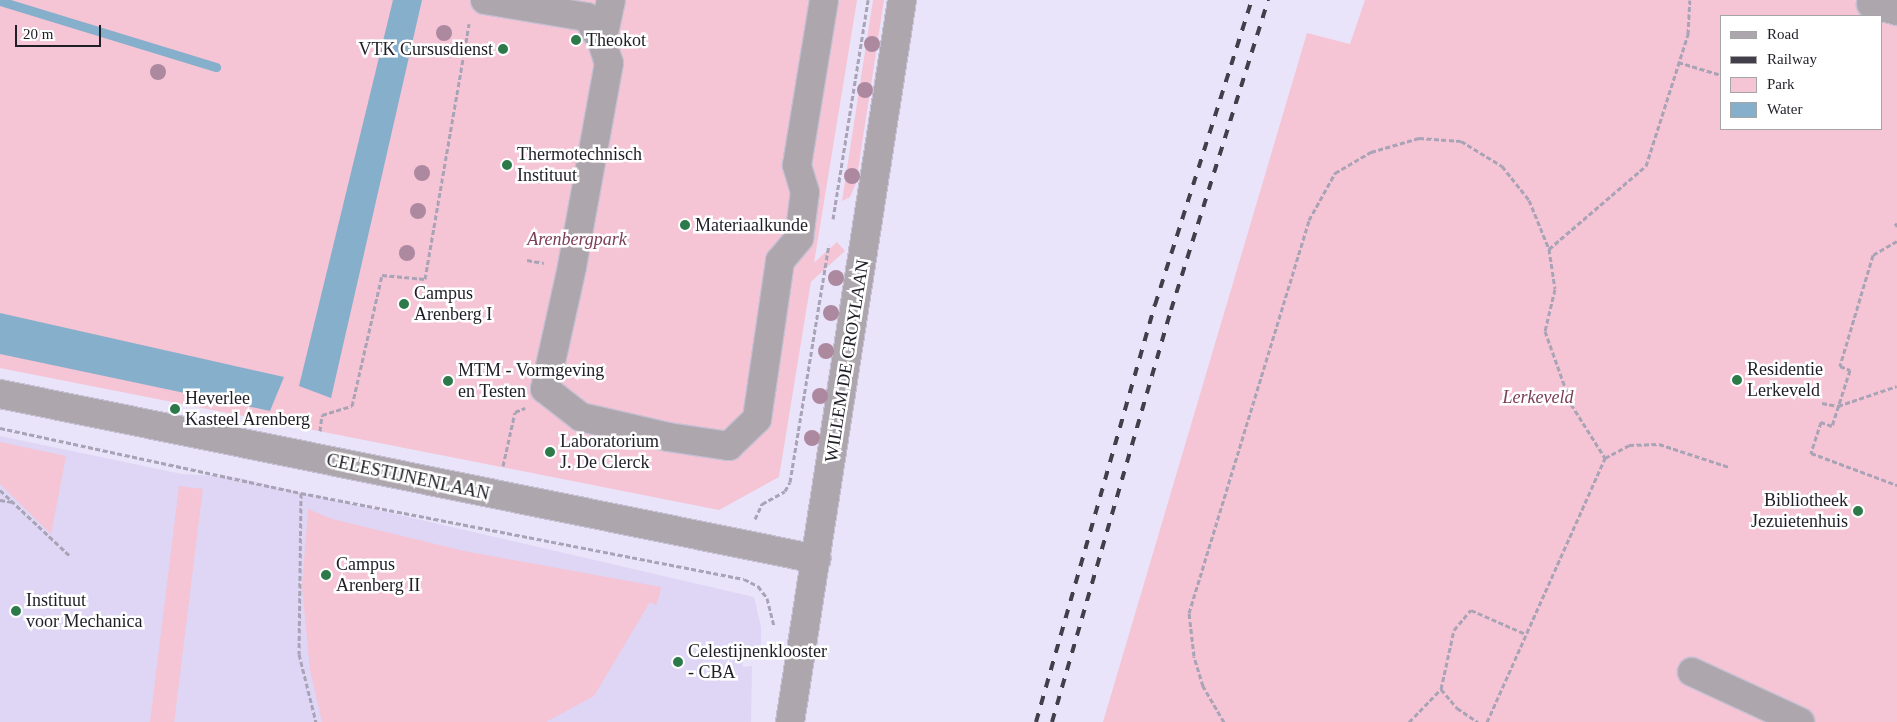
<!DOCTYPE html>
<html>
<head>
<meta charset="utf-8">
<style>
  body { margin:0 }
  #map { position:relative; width:1897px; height:722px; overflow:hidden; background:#e9e4fa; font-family:Georgia,serif }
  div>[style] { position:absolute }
  .built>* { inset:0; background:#ded6f4 }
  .green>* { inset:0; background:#f5c4d5; transform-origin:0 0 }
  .water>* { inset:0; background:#86afcc }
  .stream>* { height:9px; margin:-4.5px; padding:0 4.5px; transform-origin:4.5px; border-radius:4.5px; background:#86afcc }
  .path>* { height:3px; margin-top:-1.5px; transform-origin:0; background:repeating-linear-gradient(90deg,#a8a4b6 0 5px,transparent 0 7.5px) }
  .roads { filter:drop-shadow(1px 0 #c5c0d4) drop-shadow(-1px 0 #c5c0d4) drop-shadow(0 1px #c5c0d4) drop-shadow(0 -1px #c5c0d4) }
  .minor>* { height:28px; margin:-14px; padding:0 14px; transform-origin:14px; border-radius:14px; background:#aea6ad }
  .rail>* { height:4px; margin-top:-2px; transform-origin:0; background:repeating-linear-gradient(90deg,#423f4a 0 9px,transparent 0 18px) }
  .trees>* { width:16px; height:16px; margin:-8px; border-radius:50%; background:#ad89a0 }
  .dots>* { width:14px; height:14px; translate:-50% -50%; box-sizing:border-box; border:2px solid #fff; border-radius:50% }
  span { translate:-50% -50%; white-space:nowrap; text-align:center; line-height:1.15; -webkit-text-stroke:5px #fff; paint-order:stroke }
  .poi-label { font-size:18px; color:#1f1d25 }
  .left { translate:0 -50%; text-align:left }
  .right { translate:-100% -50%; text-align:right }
  .park-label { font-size:18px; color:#7c3e57; font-style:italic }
  .street-label { font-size:18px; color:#1f1d25 }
  .legend { position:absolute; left:1720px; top:15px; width:162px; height:115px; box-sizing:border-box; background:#fff; border:1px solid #a5a5a8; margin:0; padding:6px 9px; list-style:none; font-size:15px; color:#1f1d25 }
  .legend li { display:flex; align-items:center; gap:10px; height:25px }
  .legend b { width:25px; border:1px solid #a5a5a8 }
  .scale { position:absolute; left:15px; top:25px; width:86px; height:22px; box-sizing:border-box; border:2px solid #1f1d25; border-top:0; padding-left:6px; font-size:15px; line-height:18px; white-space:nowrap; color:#1f1d25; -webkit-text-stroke:4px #fff; paint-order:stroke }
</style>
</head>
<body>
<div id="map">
  <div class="built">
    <div style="clip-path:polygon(0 436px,182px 474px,235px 477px,754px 597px,761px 627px,761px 646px,742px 658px,743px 667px,752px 666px,751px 722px,0 722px)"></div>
  </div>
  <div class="green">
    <div style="clip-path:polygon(0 0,857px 0,779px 477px,719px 510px,0 368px)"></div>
    <div style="clip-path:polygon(873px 0,884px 0,856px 183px,850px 197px,842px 201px)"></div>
    <div style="clip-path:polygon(evenodd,1365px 0,1897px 0,1897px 722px,1103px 722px,1307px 33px,1350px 44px,1365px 0,1721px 16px,1881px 16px,1881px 129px,1721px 129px,1721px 16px)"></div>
    <div style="left:837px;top:242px;width:12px;height:237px;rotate:48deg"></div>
    <div style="clip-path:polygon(0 442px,66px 456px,51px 534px,0 484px)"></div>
    <div style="left:179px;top:486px;width:24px;height:242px;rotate:7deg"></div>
    <div style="clip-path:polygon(308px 509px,332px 519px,464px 551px,661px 587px,659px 597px,656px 605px,650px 602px,594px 696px,546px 722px,322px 722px,310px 670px,302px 586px)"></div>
  </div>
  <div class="water">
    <div style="clip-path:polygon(393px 0,422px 0,331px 398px,299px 386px)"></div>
    <div style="clip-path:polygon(0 313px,284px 377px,270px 411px,0 354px)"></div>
  </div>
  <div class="stream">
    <div style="left:0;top:1px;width:226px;rotate:17deg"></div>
  </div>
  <div class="path">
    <div style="left:1678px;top:62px;width:45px;rotate:16.8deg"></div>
    <div style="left:833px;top:219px;width:222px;rotate:-80.9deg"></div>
    <div style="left:1895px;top:223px;width:4px;rotate:56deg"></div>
    <div style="left:1897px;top:241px;width:28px;rotate:150deg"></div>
    <div style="left:1873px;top:255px;width:116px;rotate:106.6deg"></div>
    <div style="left:1840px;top:366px;width:11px;rotate:22deg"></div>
    <div style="left:1850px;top:370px;width:59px;rotate:107.8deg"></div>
    <div style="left:1832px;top:426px;width:12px;rotate:-160deg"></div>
    <div style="left:1821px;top:422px;width:33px;rotate:108deg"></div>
    <div style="left:1811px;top:453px;width:92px;rotate:20.4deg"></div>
    <div style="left:1549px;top:249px;width:40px;rotate:81.5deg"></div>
    <div style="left:1555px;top:289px;width:43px;rotate:103.4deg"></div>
    <div style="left:1545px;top:331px;width:77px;rotate:70.4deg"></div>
    <div style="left:1571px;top:404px;width:64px;rotate:57.8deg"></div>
    <div style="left:527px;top:260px;width:17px;rotate:10deg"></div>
    <div style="left:1822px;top:403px;width:16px;rotate:11deg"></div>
    <div style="left:1838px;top:406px;width:62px;rotate:-18.7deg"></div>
    <div style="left:0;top:428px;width:308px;rotate:12.2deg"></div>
    <div style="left:301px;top:493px;width:451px;rotate:11deg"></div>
    <div style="left:744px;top:579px;width:16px;rotate:27deg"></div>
    <div style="left:758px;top:586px;width:15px;rotate:53deg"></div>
    <div style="left:767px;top:598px;width:29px;rotate:76deg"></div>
    <div style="left:320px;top:431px;width:16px;rotate:-83deg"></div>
    <div style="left:322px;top:415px;width:31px;rotate:-17deg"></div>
    <div style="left:352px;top:406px;width:134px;rotate:-77.1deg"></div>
    <div style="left:382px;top:275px;width:43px;rotate:5.3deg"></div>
    <div style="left:425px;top:279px;width:259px;rotate:-80.2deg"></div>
    <div style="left:503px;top:466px;width:55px;rotate:-77.5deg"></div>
    <div style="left:515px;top:412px;width:11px;rotate:-22deg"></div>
    <div style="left:0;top:490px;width:95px;rotate:43.3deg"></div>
    <div style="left:301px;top:493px;width:161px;rotate:90.7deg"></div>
    <div style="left:299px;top:654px;width:70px;rotate:76deg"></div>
    <div style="left:0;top:500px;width:12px;rotate:9deg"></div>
    <div style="left:755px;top:519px;width:17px;rotate:-65deg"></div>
    <div style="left:762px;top:504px;width:26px;rotate:-29deg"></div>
    <div style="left:785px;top:491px;width:10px;rotate:-61deg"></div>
    <div style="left:790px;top:482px;width:240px;rotate:-80.7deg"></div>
    <div style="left:1441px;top:689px;width:25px;rotate:50deg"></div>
    <div style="left:1457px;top:708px;width:25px;rotate:34deg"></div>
    <div style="left:1224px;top:722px;width:42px;rotate:-120.3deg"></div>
    <div style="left:1203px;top:686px;width:31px;rotate:-107deg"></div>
    <div style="left:1194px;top:656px;width:43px;rotate:-96.6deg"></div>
    <div style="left:1189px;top:613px;width:411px;rotate:-73deg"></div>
    <div style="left:1309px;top:220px;width:54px;rotate:-61deg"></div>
    <div style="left:1335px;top:173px;width:42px;rotate:-30.3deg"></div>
    <div style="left:1371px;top:152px;width:50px;rotate:-16.3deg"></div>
    <div style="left:1419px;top:138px;width:42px;rotate:4.1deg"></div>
    <div style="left:1461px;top:141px;width:48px;rotate:31.4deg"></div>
    <div style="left:1502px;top:166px;width:43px;rotate:51.5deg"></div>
    <div style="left:1529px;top:200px;width:53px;rotate:67.8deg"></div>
    <div style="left:1549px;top:249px;width:128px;rotate:-40.6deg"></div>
    <div style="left:1646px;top:166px;width:139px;rotate:-72.3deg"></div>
    <div style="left:1688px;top:34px;width:34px;rotate:-87deg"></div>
    <div style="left:1409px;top:722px;width:46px;rotate:-45.9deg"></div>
    <div style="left:1441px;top:689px;width:60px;rotate:-77.6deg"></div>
    <div style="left:1454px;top:630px;width:26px;rotate:-50deg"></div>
    <div style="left:1471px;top:610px;width:60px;rotate:23.6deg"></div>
    <div style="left:1487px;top:722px;width:289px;rotate:-65.9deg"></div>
    <div style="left:1605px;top:458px;width:27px;rotate:-28deg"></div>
    <div style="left:1629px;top:445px;width:30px;rotate:-2deg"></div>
    <div style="left:1659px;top:444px;width:74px;rotate:18.2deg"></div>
  </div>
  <div class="roads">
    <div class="minor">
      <div style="left:485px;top:0;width:103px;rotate:9.5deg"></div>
      <div style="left:587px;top:17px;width:29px;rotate:59deg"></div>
      <div style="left:611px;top:0;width:43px;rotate:102.1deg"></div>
      <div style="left:602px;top:42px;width:22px;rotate:72deg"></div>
      <div style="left:609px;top:63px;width:207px;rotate:100.3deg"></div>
      <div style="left:572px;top:267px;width:125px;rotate:102.5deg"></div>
      <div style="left:545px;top:389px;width:46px;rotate:37.9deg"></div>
      <div style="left:581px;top:417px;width:89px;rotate:12.9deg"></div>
      <div style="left:668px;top:437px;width:62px;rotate:8.4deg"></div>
      <div style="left:729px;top:446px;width:39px;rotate:-44deg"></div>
      <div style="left:757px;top:419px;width:160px;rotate:-81.7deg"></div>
      <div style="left:780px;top:261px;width:30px;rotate:-50deg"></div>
      <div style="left:799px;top:238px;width:46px;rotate:-82.6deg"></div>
      <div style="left:805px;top:192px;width:28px;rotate:-107deg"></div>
      <div style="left:797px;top:165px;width:167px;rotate:-80.7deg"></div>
      <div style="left:1871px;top:4px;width:27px;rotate:15deg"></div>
      <div style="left:0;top:394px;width:833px;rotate:11.43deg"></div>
      <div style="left:1692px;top:672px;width:119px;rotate:24.8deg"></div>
      <div style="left:790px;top:722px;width:731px;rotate:-81.18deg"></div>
    </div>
  </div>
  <div class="rail">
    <div style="left:1036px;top:722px;width:434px;rotate:-74.1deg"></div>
    <div style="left:1155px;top:305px;width:320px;rotate:-72.4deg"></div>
    <div style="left:1052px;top:722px;width:429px;rotate:-73.9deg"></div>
    <div style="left:1171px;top:310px;width:325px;rotate:-72.6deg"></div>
  </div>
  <div class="trees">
    <div style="left:444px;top:33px"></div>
    <div style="left:872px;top:44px"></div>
    <div style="left:158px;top:72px"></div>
    <div style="left:865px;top:90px"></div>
    <div style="left:422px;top:173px"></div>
    <div style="left:852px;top:176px"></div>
    <div style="left:418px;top:211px"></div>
    <div style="left:407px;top:253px"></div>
    <div style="left:836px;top:278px"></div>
    <div style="left:831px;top:313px"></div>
    <div style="left:826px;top:351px"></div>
    <div style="left:820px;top:396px"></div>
    <div style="left:812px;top:438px"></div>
  </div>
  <div class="dots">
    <div style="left:576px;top:40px;background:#2c7a4a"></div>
    <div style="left:503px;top:49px;background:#2c7a4a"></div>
    <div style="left:507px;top:165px;background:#2c7a4a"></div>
    <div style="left:685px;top:225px;background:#2c7a4a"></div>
    <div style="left:404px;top:304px;background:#2c7a4a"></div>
    <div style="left:1737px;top:380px;background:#2c7a4a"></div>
    <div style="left:448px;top:381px;background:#2c7a4a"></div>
    <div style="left:175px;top:409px;background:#2c7a4a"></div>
    <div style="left:550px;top:452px;background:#2c7a4a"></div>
    <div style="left:1858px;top:511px;background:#2c7a4a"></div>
    <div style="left:326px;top:575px;background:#2c7a4a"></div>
    <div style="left:16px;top:611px;background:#2c7a4a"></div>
    <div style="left:678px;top:662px;background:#2c7a4a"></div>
  </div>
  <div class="poi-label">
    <span class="left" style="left:586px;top:40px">Theokot</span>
    <span class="right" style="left:493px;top:49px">VTK Cursusdienst</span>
    <span class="left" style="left:517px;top:165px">Thermotechnisch<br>Instituut</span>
    <span class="left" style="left:695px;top:225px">Materiaalkunde</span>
    <span class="left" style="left:414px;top:304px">Campus<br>Arenberg I</span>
    <span class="left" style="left:1747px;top:380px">Residentie<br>Lerkeveld</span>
    <span class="left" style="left:458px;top:381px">MTM - Vormgeving<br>en Testen</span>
    <span class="left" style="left:185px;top:409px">Heverlee<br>Kasteel Arenberg</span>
    <span class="left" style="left:560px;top:452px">Laboratorium<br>J. De Clerck</span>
    <span class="right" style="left:1848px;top:511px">Bibliotheek<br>Jezuietenhuis</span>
    <span class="left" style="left:336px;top:575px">Campus<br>Arenberg II</span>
    <span class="left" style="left:26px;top:611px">Instituut<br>voor Mechanica</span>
    <span class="left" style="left:688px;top:662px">Celestijnenklooster<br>- CBA</span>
  </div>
  <div class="park-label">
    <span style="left:577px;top:239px">Arenbergpark</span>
    <span style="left:1538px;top:397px">Lerkeveld</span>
  </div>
  <div class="street-label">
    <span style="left:847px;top:361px;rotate:-81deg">WILLEM DE CROYLAAN</span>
    <span style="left:408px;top:477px;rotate:12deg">CELESTIJNENLAAN</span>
  </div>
  <ul class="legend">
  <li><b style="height:6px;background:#aea6ad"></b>Road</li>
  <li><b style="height:6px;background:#423f4a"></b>Railway</li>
  <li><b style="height:14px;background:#f5c4d5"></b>Park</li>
  <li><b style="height:14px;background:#86afcc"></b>Water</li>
  </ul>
  <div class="scale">20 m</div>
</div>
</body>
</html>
